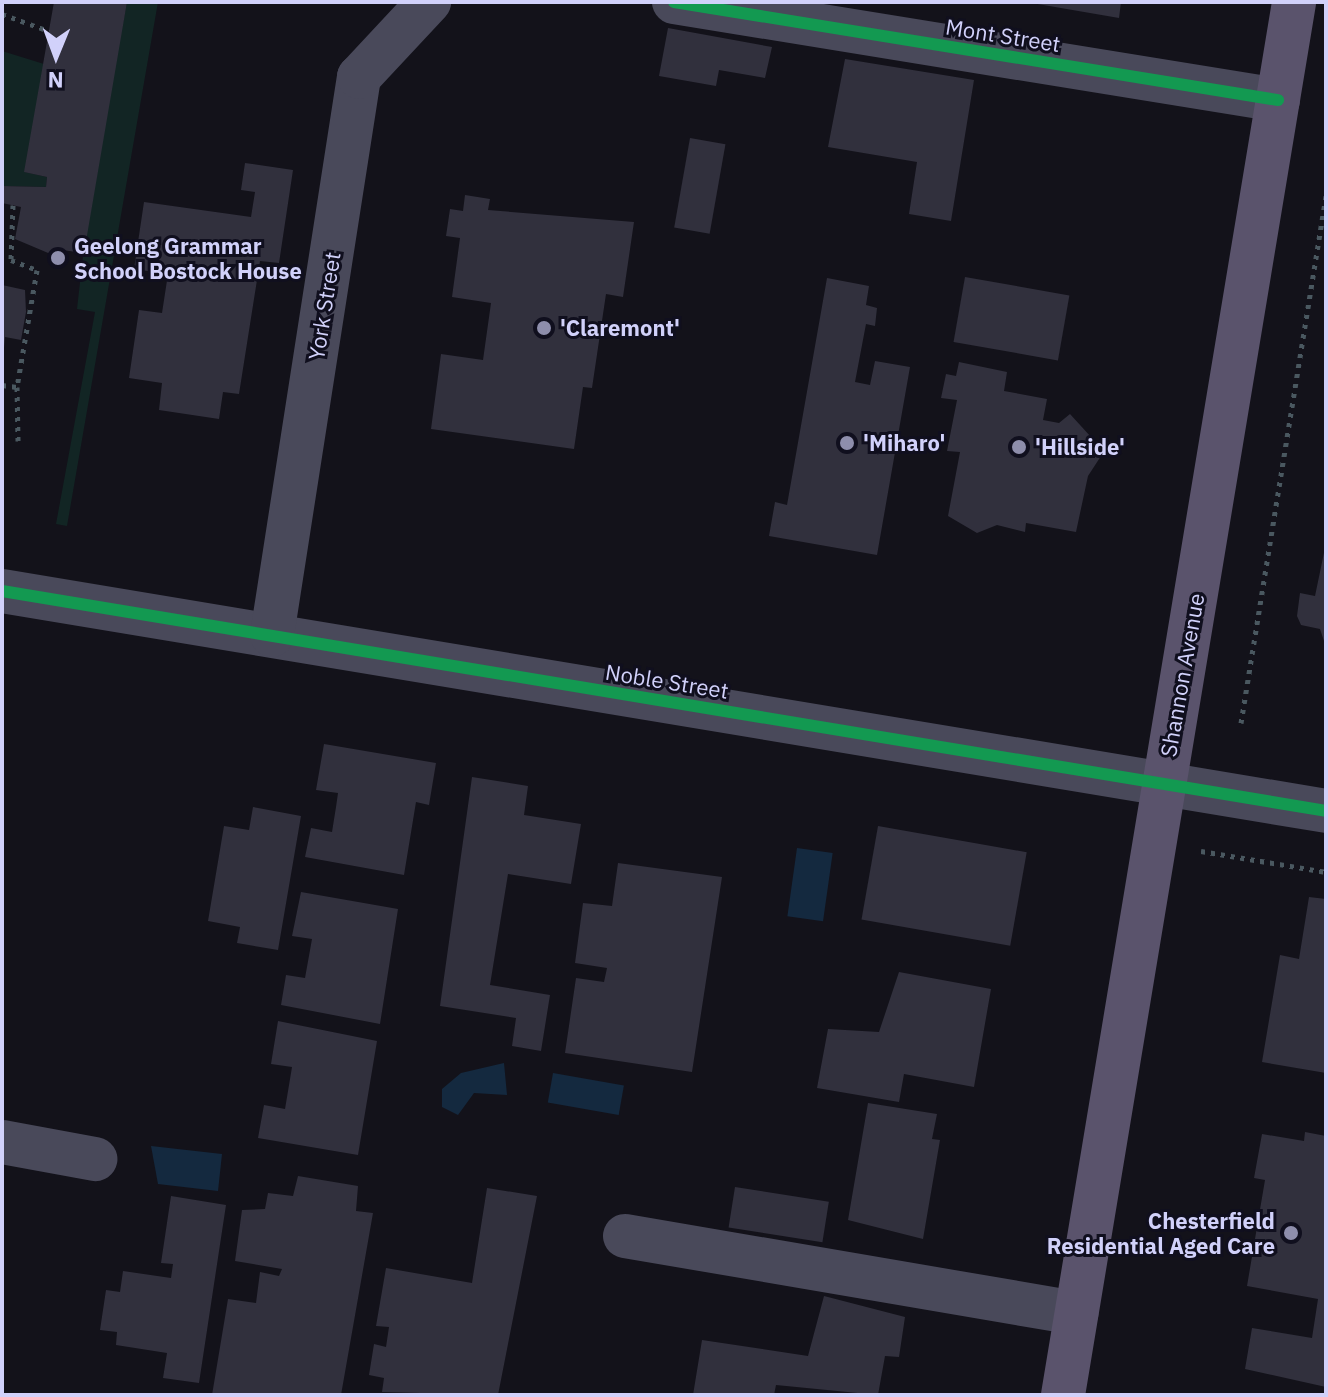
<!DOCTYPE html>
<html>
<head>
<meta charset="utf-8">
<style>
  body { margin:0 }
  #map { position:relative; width:1328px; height:1397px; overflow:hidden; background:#13121a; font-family:"IBM Plex Sans",sans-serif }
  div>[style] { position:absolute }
  .green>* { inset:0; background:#122524 }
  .water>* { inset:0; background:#14293f; transform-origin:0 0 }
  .building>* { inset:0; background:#31303d; transform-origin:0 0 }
  .path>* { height:5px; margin-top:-2.5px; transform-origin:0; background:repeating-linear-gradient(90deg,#4a5860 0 4px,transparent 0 10px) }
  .minor>* { height:44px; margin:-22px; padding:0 22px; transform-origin:22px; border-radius:22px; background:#49495a }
  .major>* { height:44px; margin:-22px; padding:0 22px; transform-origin:22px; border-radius:22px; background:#5a536c }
  .cycleway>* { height:12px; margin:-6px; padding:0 6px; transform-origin:6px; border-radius:6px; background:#139951 }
  .dots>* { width:22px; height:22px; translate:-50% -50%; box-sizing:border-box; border:4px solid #100f1e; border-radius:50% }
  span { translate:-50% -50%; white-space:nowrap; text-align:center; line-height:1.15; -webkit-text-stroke:6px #100f1e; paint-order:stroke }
  .street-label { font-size:22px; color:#d1d1fa }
  .poi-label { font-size:22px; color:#d1d1fa; font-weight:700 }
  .left { translate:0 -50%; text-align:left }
  .right { translate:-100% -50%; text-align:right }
  .frame { position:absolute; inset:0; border:4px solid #d1d1fa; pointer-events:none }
  .north { position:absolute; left:16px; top:16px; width:80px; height:80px; -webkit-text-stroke:6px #100f1e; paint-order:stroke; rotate:181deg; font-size:22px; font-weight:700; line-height:32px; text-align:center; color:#d1d1fa }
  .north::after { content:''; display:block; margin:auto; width:28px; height:36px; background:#d1d1fa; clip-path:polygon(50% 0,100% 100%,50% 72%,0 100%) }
</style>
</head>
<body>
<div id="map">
  <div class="green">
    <div style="clip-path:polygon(127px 2px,158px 2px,67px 526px,56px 524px,95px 312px,77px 309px,90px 194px)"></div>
    <div style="clip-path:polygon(2px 51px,44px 64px,25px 172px,47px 177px,46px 187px,2px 186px)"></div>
  </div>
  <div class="water">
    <div style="left:797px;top:848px;width:36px;height:69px;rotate:8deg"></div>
    <div style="clip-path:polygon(504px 1063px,507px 1095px,474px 1093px,458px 1115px,442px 1107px,442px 1089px,461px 1073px)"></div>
    <div style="left:553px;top:1073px;width:72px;height:30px;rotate:10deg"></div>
    <div style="clip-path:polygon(151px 1146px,222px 1154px,218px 1191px,158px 1184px)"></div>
  </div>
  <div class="building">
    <div style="clip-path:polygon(54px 2px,127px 2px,84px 253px,62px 250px,60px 258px,15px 239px,21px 207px,2px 203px,2px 186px,46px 187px,47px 177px,24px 172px)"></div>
    <div style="clip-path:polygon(1026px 2px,1121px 2px,1119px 18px)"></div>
    <div style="clip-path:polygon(668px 28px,772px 47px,765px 78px,719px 70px,716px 86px,659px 76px)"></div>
    <div style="clip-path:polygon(845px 59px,974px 80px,951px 221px,909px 214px,917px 162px,828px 147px)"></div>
    <div style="left:690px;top:138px;width:36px;height:91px;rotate:10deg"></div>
    <div style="clip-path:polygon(245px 163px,293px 170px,279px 263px,260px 261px,239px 394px,223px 392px,219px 419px,159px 410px,162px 383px,129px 378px,139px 310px,162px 313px,168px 274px,134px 269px,144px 202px,251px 217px,255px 192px,241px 190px)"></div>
    <div style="clip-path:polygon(465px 195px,490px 199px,488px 210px,634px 222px,623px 297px,606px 294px,592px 388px,583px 387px,574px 449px,431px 429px,441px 354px,483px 360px,491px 303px,452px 297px,460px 238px,446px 236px,450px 209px,463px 211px)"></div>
    <div style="left:965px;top:277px;width:106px;height:66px;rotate:10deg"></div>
    <div style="clip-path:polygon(827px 278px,869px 286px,866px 305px,877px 308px,875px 326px,866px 324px,855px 382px,870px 385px,875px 361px,910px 367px,877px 555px,769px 536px,775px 502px,787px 505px)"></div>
    <div style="clip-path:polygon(2px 285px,25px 290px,26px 312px,21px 340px,5px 337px,4px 348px)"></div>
    <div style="clip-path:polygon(959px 362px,1007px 372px,1004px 391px,1047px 399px,1043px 420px,1059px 423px,1070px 414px,1091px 437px,1087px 443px,1101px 456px,1088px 476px,1076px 532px,1026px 523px,1025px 532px,997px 525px,977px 533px,948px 516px,960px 452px,947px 451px,957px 400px,941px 398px,946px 374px,956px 376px)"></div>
    <div style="clip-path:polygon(1326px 543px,1326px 647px,1320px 629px,1301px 625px,1297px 616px,1300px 593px,1315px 596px)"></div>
    <div style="clip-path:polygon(324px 744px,436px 763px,429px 805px,416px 802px,404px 875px,305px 857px,311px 828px,332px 832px,336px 807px,338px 793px,316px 790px)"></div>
    <div style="clip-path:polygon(472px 777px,528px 786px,524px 815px,581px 824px,571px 884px,508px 874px,490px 985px,550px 995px,541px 1051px,512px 1046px,516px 1018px,440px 1006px)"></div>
    <div style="clip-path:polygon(253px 807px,301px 816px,278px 950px,237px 943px,240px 927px,208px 921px,224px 826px,249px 830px)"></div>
    <div style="left:878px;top:826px;width:151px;height:95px;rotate:10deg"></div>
    <div style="clip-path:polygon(618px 863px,722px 877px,692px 1072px,565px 1053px,576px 978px,604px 982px,607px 968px,575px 963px,583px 903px,612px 906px)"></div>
    <div style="clip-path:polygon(301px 892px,398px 909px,380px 1024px,281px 1005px,286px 975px,305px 978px,312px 939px,292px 936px)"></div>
    <div style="clip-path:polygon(1309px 897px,1326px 899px,1326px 1073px,1262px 1062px,1280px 955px,1299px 959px)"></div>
    <div style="clip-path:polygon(899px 972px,991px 989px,974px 1087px,904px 1074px,899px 1102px,817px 1088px,828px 1029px,879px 1032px)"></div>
    <div style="clip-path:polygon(278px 1021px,377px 1041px,358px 1155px,258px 1138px,264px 1105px,285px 1109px,292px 1067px,271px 1064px)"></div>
    <div style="clip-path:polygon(868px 1103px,937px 1114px,932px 1139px,940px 1140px,923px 1239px,848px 1220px)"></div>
    <div style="clip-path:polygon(1305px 1132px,1326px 1136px,1326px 1387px,1245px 1369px,1252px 1328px,1312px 1338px,1318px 1299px,1247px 1286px,1265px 1180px,1254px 1178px,1262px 1134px,1304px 1141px)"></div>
    <div style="clip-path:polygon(298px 1176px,358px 1186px,356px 1211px,373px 1213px,341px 1395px,212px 1395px,228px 1299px,256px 1303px,260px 1272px,279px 1276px,282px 1269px,235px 1261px,242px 1210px,265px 1209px,268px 1193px,293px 1196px)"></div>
    <div style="left:735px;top:1187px;width:95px;height:41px;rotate:9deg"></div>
    <div style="clip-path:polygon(487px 1188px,537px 1196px,498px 1395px,382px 1392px,384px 1378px,369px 1375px,374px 1344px,386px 1347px,389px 1327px,376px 1326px,386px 1268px,472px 1283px)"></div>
    <div style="clip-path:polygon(171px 1196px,226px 1205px,199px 1383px,163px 1378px,167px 1353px,116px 1345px,117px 1332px,100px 1330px,106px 1290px,120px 1292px,123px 1271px,171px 1278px,173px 1264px,161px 1263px)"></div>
    <div style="clip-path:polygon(824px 1296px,905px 1317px,899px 1357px,885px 1356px,878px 1395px,776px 1385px,774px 1395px,693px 1395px,702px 1340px,808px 1356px)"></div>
  </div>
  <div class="path">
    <div style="left:2px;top:14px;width:50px;rotate:19.9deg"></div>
    <div style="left:13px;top:205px;width:55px;rotate:92.1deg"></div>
    <div style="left:11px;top:260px;width:28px;rotate:21deg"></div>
    <div style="left:37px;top:270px;width:119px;rotate:99.7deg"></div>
    <div style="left:2px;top:385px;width:15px;rotate:8deg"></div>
    <div style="left:17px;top:387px;width:54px;rotate:88.9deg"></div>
    <div style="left:1241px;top:723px;width:534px;rotate:-80.84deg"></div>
    <div style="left:1201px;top:851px;width:127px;rotate:9.5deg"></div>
  </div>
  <div class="minor">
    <div style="left:674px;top:2px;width:612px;rotate:9.22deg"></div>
    <div style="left:2px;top:591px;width:1342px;rotate:9.43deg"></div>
    <div style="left:272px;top:635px;width:565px;rotate:-81.14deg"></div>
    <div style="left:359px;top:77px;width:103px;rotate:-47deg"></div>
    <div style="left:2px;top:1142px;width:95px;rotate:10.4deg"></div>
    <div style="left:625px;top:1236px;width:458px;rotate:9.7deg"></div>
  </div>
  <div class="major">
    <div style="left:1063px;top:1395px;width:1412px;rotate:-80.58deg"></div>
  </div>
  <div class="cycleway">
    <div style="left:674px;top:2px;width:612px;rotate:9.22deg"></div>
    <div style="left:2px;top:591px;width:1342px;rotate:9.43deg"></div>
  </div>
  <div class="dots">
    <div style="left:58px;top:258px;background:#8e8eac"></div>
    <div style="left:544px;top:328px;background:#8e8eac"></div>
    <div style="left:847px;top:443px;background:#8e8eac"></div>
    <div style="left:1019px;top:447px;background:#8e8eac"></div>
    <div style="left:1291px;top:1233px;background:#8e8eac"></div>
  </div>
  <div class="street-label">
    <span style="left:1003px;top:35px;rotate:9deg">Mont Street</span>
    <span style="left:324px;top:306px;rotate:-81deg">York Street</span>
    <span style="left:1182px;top:675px;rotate:-80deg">Shannon Avenue</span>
    <span style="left:667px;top:681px;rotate:9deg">Noble Street</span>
  </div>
  <div class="poi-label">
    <span class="left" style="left:74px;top:258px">Geelong Grammar<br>School Bostock House</span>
    <span class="left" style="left:560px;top:328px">'Claremont'</span>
    <span class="left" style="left:863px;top:443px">'Miharo'</span>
    <span class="left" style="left:1035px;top:447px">'Hillside'</span>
    <span class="right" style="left:1275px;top:1233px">Chesterfield<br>Residential Aged Care</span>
  </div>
  <div class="frame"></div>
  <div class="north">N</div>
</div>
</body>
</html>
